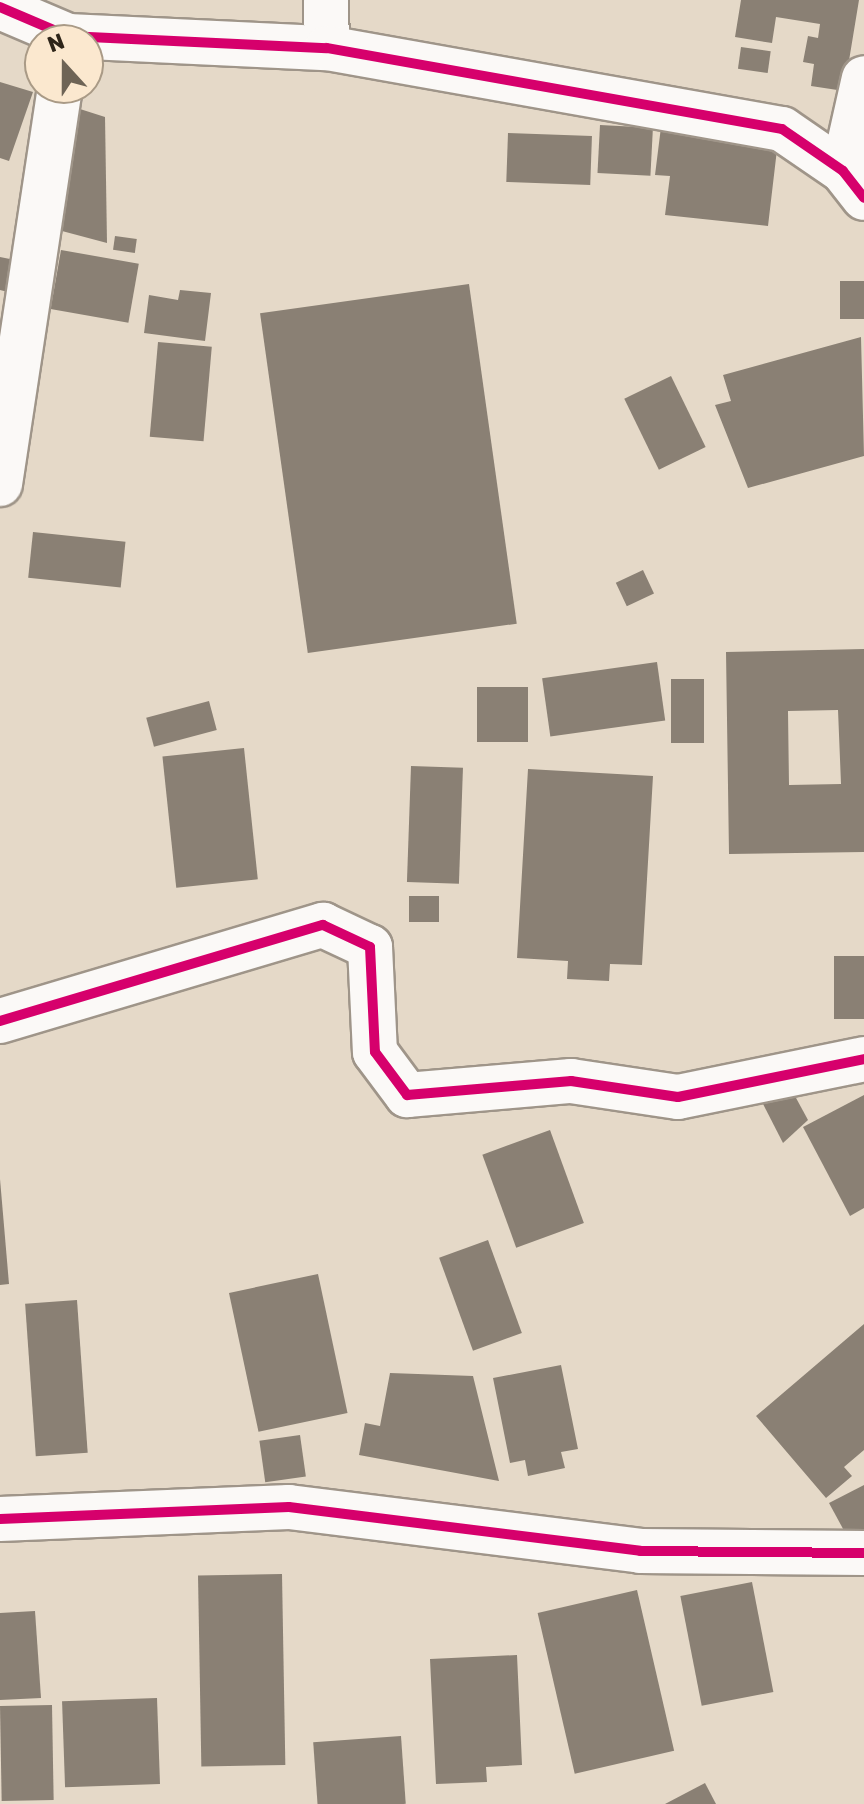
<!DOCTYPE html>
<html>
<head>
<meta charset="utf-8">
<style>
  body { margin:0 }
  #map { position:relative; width:864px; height:1804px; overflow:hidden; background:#e5d9c8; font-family:Rubik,sans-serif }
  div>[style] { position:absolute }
  .building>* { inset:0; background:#8a8074; transform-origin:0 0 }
  .roads { filter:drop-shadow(2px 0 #9f9589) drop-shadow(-2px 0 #9f9589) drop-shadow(0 2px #9f9589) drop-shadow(0 -2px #9f9589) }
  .minor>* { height:44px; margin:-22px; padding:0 22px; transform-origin:22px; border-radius:22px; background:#fbf9f7 }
  .cycleway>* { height:10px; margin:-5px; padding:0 5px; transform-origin:5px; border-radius:5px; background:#d6006c }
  span { translate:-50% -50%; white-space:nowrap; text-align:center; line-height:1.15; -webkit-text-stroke:8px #fbe8cf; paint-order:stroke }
  .north { position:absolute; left:24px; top:24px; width:80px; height:80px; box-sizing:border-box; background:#fbe8cf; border:2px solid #a99a86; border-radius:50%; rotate:339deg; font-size:22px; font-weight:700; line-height:32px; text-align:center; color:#2e2519 }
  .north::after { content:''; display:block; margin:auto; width:28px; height:36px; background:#6e6456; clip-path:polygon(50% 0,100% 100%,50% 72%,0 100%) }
</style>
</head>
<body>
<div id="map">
  <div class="building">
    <div style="clip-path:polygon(741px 0,859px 0,844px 91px,811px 86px,814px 64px,803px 62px,808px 36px,818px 38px,820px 24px,776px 17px,772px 43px,735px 37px)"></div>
    <div style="left:741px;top:47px;width:30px;height:22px;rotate:8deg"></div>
    <div style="clip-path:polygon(0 82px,33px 92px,9px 161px,0 158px)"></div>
    <div style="clip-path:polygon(80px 109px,105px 117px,107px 243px,62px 231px)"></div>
    <div style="left:600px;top:125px;width:53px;height:48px;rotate:3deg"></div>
    <div style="clip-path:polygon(661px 127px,778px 141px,768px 226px,665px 215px,670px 176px,655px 175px)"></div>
    <div style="left:508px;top:133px;width:84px;height:49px;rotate:2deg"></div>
    <div style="left:115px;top:236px;width:22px;height:14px;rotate:8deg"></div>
    <div style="left:61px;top:250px;width:79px;height:60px;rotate:10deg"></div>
    <div style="clip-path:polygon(0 257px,20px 261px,12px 293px,0 290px)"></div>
    <div style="left:864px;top:281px;width:38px;height:24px;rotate:90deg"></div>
    <div style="left:469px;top:284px;width:343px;height:211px;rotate:82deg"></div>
    <div style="clip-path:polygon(180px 290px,211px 293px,205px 341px,144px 333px,149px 295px,178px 300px)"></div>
    <div style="clip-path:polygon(861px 337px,864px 456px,748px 488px,715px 405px,731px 401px,723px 375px)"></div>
    <div style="left:158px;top:342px;width:54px;height:95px;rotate:5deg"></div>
    <div style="left:671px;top:376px;width:79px;height:52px;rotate:64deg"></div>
    <div style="left:33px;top:532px;width:93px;height:46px;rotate:6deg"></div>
    <div style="left:643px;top:570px;width:26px;height:30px;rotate:65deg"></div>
    <div style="clip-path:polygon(evenodd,864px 649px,864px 852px,729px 854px,726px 652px,864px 649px,838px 710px,841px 784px,789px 785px,788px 711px,838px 710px)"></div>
    <div style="left:657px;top:662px;width:59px;height:116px;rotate:82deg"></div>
    <div style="left:671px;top:679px;width:33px;height:64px"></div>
    <div style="left:477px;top:687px;width:51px;height:55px"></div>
    <div style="left:209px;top:701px;width:30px;height:65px;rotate:75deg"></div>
    <div style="left:244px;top:748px;width:132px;height:82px;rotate:84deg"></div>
    <div style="left:411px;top:766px;width:52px;height:116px;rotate:2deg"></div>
    <div style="clip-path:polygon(528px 769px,653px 776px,642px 965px,610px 964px,609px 981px,567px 979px,568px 961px,517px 958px)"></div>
    <div style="left:409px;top:896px;width:30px;height:26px"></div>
    <div style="left:864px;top:956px;width:63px;height:30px;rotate:90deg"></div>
    <div style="clip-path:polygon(789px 1085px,808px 1120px,783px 1143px,761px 1100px)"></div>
    <div style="clip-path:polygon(864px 1095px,864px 1208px,850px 1216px,803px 1127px)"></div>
    <div style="left:550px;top:1130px;width:99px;height:72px;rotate:70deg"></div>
    <div style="clip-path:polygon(0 1179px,9px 1284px,0 1285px)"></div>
    <div style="left:488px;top:1240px;width:99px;height:52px;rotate:70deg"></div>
    <div style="left:318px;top:1274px;width:142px;height:91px;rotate:78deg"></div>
    <div style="left:77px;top:1300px;width:153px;height:52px;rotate:86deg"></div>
    <div style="clip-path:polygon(864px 1324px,864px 1450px,844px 1467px,852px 1476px,826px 1498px,756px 1416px)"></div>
    <div style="clip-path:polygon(561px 1365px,578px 1449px,561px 1452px,565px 1468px,528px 1476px,525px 1460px,510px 1463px,493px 1378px)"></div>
    <div style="clip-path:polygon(390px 1373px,473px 1376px,499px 1481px,359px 1455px,365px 1423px,380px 1426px)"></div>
    <div style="left:300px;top:1435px;width:42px;height:41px;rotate:82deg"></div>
    <div style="clip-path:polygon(864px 1485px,864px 1530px,848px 1538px,829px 1503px)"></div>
    <div style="left:282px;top:1574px;width:191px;height:84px;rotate:89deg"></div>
    <div style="left:752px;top:1582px;width:112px;height:73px;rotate:79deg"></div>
    <div style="left:637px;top:1590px;width:165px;height:102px;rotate:77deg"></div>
    <div style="clip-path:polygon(35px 1611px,41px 1698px,0 1700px,0 1613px)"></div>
    <div style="clip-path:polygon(517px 1655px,522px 1765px,486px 1767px,487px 1782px,436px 1784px,430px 1659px)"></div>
    <div style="left:157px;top:1698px;width:86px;height:95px;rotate:88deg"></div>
    <div style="left:52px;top:1705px;width:95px;height:52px;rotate:89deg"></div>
    <div style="left:401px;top:1736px;width:68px;height:88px;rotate:86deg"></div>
    <div style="clip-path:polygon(705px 1783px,716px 1804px,665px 1804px)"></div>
  </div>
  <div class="roads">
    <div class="minor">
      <div style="left:326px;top:0;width:48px;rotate:88.8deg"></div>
      <div style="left:0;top:7px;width:74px;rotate:23.1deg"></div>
      <div style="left:68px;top:36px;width:259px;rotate:2.7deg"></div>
      <div style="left:327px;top:48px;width:462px;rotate:10.1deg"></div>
      <div style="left:782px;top:129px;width:74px;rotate:34.5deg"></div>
      <div style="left:843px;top:171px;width:34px;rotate:52deg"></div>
      <div style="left:843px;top:171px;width:95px;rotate:-77.3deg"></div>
      <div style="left:0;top:484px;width:401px;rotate:-81.4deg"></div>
      <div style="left:0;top:1021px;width:337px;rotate:-16.6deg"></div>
      <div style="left:323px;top:925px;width:52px;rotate:25.1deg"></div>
      <div style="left:370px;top:947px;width:105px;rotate:87.3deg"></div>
      <div style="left:375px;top:1052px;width:54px;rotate:53.3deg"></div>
      <div style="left:407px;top:1095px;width:165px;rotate:-4.9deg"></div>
      <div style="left:571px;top:1081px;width:108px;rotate:8.5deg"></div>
      <div style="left:678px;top:1097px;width:190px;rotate:-11.5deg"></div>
      <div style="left:0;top:1519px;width:289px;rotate:-2.4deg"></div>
      <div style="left:289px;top:1507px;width:354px;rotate:7.1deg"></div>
      <div style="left:640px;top:1551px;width:224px;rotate:0.5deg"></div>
    </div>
  </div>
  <div class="cycleway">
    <div style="left:0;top:7px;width:74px;rotate:23.1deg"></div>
    <div style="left:68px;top:36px;width:259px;rotate:2.7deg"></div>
    <div style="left:327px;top:48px;width:462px;rotate:10.1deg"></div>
    <div style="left:782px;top:129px;width:74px;rotate:34.5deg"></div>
    <div style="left:843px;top:171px;width:34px;rotate:52deg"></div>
    <div style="left:0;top:1021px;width:337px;rotate:-16.6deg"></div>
    <div style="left:323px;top:925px;width:52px;rotate:25.1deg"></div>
    <div style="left:370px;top:947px;width:105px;rotate:87.3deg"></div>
    <div style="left:375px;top:1052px;width:54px;rotate:53.3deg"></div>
    <div style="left:407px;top:1095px;width:165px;rotate:-4.9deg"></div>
    <div style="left:571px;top:1081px;width:108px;rotate:8.5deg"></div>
    <div style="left:678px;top:1097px;width:190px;rotate:-11.5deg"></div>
    <div style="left:0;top:1519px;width:289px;rotate:-2.4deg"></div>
    <div style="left:289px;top:1507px;width:354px;rotate:7.1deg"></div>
    <div style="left:640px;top:1551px;width:224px;rotate:0.5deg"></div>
  </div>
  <div class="north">N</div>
</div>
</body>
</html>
